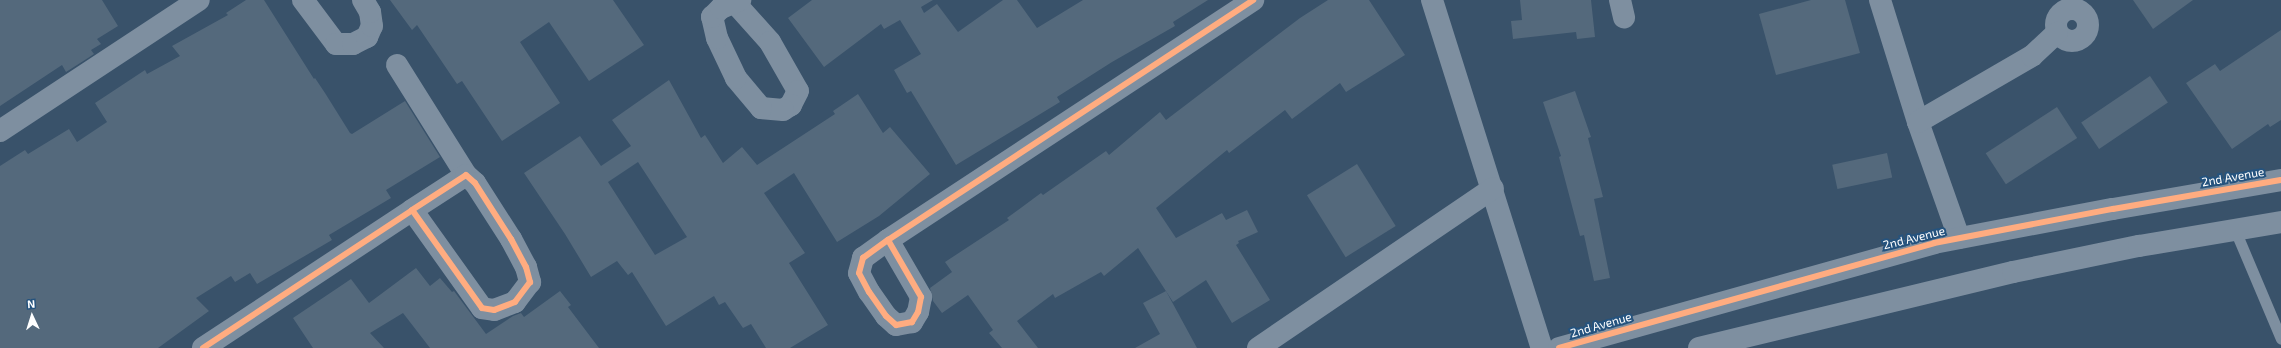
<!DOCTYPE html>
<html>
<head>
<meta charset="utf-8">
<style>
  body { margin:0 }
  #map { position:relative; width:2281px; height:348px; overflow:hidden; background:#39526a; font-family:"Exo 2",sans-serif }
  div>[style] { position:absolute }
  .building>* { inset:0; background:#54697c; transform-origin:0 0 }
  .service>* { height:11px; margin:-5.5px; padding:0 5.5px; transform-origin:5.5px; border-radius:5.5px; background:#7e8fa0 }
  .minor>* { height:22px; margin:-11px; padding:0 11px; transform-origin:11px; border-radius:11px; background:#7e8fa0 }
  .minor>.ring { margin:-11px; padding:0; box-sizing:content-box; background:none; border:22px solid #7e8fa0; border-radius:50% }
  .tertiary>* { height:22px; margin:-11px; padding:0 11px; transform-origin:11px; border-radius:11px; background:#7e8fa0 }
  .cycleway>* { height:6px; margin:-3px; padding:0 3px; transform-origin:3px; border-radius:3px; background:#ffac80 }
  span { translate:-50% -50%; white-space:nowrap; text-align:center; line-height:1.15; -webkit-text-stroke:4px #25537e; paint-order:stroke }
  .street-label { font-size:12px; color:#fff }
  .north { position:absolute; left:12px; top:296px; width:40px; height:40px; -webkit-text-stroke:3px #25537e; paint-order:stroke; rotate:356deg; font-size:11px; font-weight:700; line-height:16px; text-align:center; color:#fff }
  .north::after { content:''; display:block; margin:auto; width:14px; height:18px; background:#fff; clip-path:polygon(50% 0,100% 100%,50% 72%,0 100%) }
</style>
</head>
<body>
<div id="map">
  <div class="building">
    <div style="clip-path:polygon(0 0,102px 0,118px 26px,97px 39px,101px 44px,91px 50px,94px 54px,88px 58px,66px 72px,62px 65px,0 106px)"></div>
    <div style="clip-path:polygon(246px 0,264px 0,314px 79px,315px 78px,325px 93px,350px 133px,352px 134px,405px 101px,440px 157px,386px 190px,391px 198px,329px 235px,332px 240px,257px 284px,250px 273px,235px 282px,231px 276px,196px 298px,209px 311px,158px 348px,0 348px,0 166px,25px 150px,28px 154px,69px 129px,77px 142px,107px 122px,95px 103px,145px 70px,147px 74px,180px 56px,172px 46px,228px 15px,226px 13px)"></div>
    <div style="clip-path:polygon(390px 0,613px 0,644px 45px,589px 81px,549px 22px,520px 42px,560px 103px,502px 141px,462px 81px,457px 84px,417px 25px,412px 30px)"></div>
    <div style="clip-path:polygon(812px 0,933px 0,921px 7px,924px 13px,937px 4px,958px 32px,1003px 0,1017px 0,1037px 28px,1083px 0,1208px 0,1173px 22px,1175px 26px,1112px 62px,1057px 97px,1060px 102px,956px 165px,911px 91px,907px 93px,894px 70px,921px 54px,900px 20px,884px 29px,881px 24px,824px 67px,788px 18px)"></div>
    <div style="clip-path:polygon(1328px 0,1369px 0,1405px 55px,1346px 92px,1340px 83px,1292px 119px,1285px 110px,1229px 153px,1227px 150px,1156px 208px,1176px 238px,1222px 213px,1226px 220px,1247px 210px,1258px 232px,1238px 241px,1239px 243px,1236px 245px,1270px 300px,1232px 323px,1206px 280px,1173px 302px,1138px 248px,1104px 276px,1101px 272px,1055px 298px,1053px 294px,1017px 321px,1038px 348px,1002px 348px,989px 333px,993px 330px,968px 295px,942px 313px,933px 301px,930px 288px,952px 272px,945px 262px,1009px 220px,1007px 218px,1041px 193px,1043px 195px,1106px 151px,1109px 155px,1160px 112px,1166px 120px,1300px 18px)"></div>
    <div style="clip-path:polygon(1520px 0,1591px 0,1595px 37px,1577px 39px,1576px 32px,1513px 39px,1511px 21px,1522px 20px)"></div>
    <div style="clip-path:polygon(1811px 0,1845px 0,1860px 53px,1776px 75px,1759px 14px)"></div>
    <div style="clip-path:polygon(2133px 0,2193px 0,2153px 29px)"></div>
    <div style="clip-path:polygon(2281px 30px,2281px 120px,2270px 127px,2268px 124px,2232px 149px,2186px 83px,2215px 64px,2220px 71px)"></div>
    <div style="left:2150px;top:76px;width:32px;height:83px;rotate:56deg"></div>
    <div style="clip-path:polygon(evenodd,669px 80px,701px 138px,705px 135px,723px 163px,742px 147px,757px 165px,835px 114px,833px 111px,858px 94px,883px 133px,890px 127px,930px 174px,879px 216px,837px 242px,794px 173px,764px 193px,805px 253px,789px 263px,828px 325px,790px 348px,766px 348px,751px 324px,743px 328px,725px 302px,719px 305px,714px 296px,666px 326px,632px 272px,628px 275px,617px 261px,591px 277px,565px 234px,524px 173px,580px 136px,601px 166px,631px 146px,612px 120px,669px 80px,638px 162px,687px 237px,655px 255px,608px 182px,638px 162px)"></div>
    <div style="clip-path:polygon(1575px 91px,1591px 137px,1588px 138px,1603px 197px,1594px 199px,1610px 278px,1594px 281px,1584px 235px,1580px 236px,1559px 157px,1561px 156px,1543px 102px)"></div>
    <div style="left:2057px;top:107px;width:37px;height:85px;rotate:57deg"></div>
    <div style="left:1887px;top:153px;width:25px;height:56px;rotate:78deg"></div>
    <div style="left:1357px;top:164px;width:73px;height:59px;rotate:58deg"></div>
    <div style="clip-path:polygon(416px 268px,430px 286px,440px 278px,452px 292px,454px 291px,486px 334px,513px 316px,521px 313px,524px 317px,560px 291px,571px 305px,568px 307px,599px 348px,430px 348px,403px 313px,370px 333px,384px 348px,313px 348px,293px 318px,351px 279px,369px 303px)"></div>
    <div style="clip-path:polygon(1166px 291px,1197px 348px,1135px 348px,1160px 334px,1143px 303px)"></div>
  </div>
  <div class="service">
    <div style="left:2235px;top:230px;width:118px;rotate:67.1deg"></div>
  </div>
  <div class="minor">
    <div style="left:303px;top:0;width:55px;rotate:53.1deg"></div>
    <div style="left:336px;top:44px;width:17px"></div>
    <div style="left:353px;top:44px;width:16px;rotate:-27deg"></div>
    <div style="left:367px;top:37px;width:12px;rotate:-66deg"></div>
    <div style="left:372px;top:26px;width:14px;rotate:-98deg"></div>
    <div style="left:370px;top:12px;width:14px;rotate:-120deg"></div>
    <div style="left:1432px;top:0;width:365px;rotate:72.5deg"></div>
    <div style="left:1620px;top:0;width:18px;rotate:77deg"></div>
    <div style="left:1880px;top:0;width:128px;rotate:72.7deg"></div>
    <div style="left:1918px;top:122px;width:123px;rotate:70.5deg"></div>
    <div style="left:735px;top:3px;width:52px;rotate:48.1deg"></div>
    <div style="left:770px;top:42px;width:56px;rotate:60.3deg"></div>
    <div style="left:798px;top:91px;width:16px;rotate:117deg"></div>
    <div style="left:791px;top:105px;width:9px;rotate:148deg"></div>
    <div style="left:783px;top:110px;width:22px;rotate:-175deg"></div>
    <div style="left:761px;top:108px;width:39px;rotate:-130deg"></div>
    <div style="left:736px;top:78px;width:44px;rotate:-115.4deg"></div>
    <div style="left:717px;top:38px;width:22px;rotate:-103deg"></div>
    <div style="left:712px;top:17px;width:13px;rotate:-45deg"></div>
    <div style="left:721px;top:8px;width:21px;rotate:-23deg"></div>
    <div class="ring" style="left:2056px;top:9px;width:10px;height:10px"></div>
    <div style="left:397px;top:65px;width:130px;rotate:57.9deg"></div>
    <div style="left:1918px;top:122px;width:132px;rotate:-30.1deg"></div>
    <div style="left:2032px;top:56px;width:34px;rotate:-43deg"></div>
    <div style="left:0;top:131px;width:238px;rotate:-33.4deg"></div>
    <div style="left:888px;top:240px;width:66px;rotate:59.9deg"></div>
    <div style="left:921px;top:297px;width:15px;rotate:101deg"></div>
    <div style="left:918px;top:312px;width:12px;rotate:121deg"></div>
    <div style="left:912px;top:322px;width:16px;rotate:169deg"></div>
    <div style="left:896px;top:325px;width:13px;rotate:-138deg"></div>
    <div style="left:886px;top:316px;width:29px;rotate:-125deg"></div>
    <div style="left:869px;top:292px;width:21px;rotate:-118deg"></div>
    <div style="left:859px;top:273px;width:16px;rotate:-75deg"></div>
    <div style="left:863px;top:258px;width:31px;rotate:-36deg"></div>
    <div style="left:888px;top:240px;width:437px;rotate:-33.3deg"></div>
    <div style="left:203px;top:348px;width:250px;rotate:-33.4deg"></div>
    <div style="left:412px;top:210px;width:64px;rotate:-32.9deg"></div>
    <div style="left:466px;top:175px;width:12px;rotate:42deg"></div>
    <div style="left:475px;top:183px;width:67px;rotate:57.3deg"></div>
    <div style="left:511px;top:239px;width:32px;rotate:62deg"></div>
    <div style="left:526px;top:267px;width:16px;rotate:75deg"></div>
    <div style="left:530px;top:282px;width:25px;rotate:127deg"></div>
    <div style="left:515px;top:302px;width:22px;rotate:159deg"></div>
    <div style="left:494px;top:310px;width:12px;rotate:-171deg"></div>
    <div style="left:482px;top:308px;width:120px;rotate:-125.5deg"></div>
    <div style="left:1258px;top:348px;width:284px;rotate:-34.2deg"></div>
  </div>
  <div class="tertiary">
    <div style="left:1559px;top:348px;width:389px;rotate:-15.6deg"></div>
    <div style="left:1934px;top:243px;width:182px;rotate:-10.8deg"></div>
    <div style="left:2113px;top:209px;width:170px;rotate:-9.8deg"></div>
    <div style="left:1699px;top:348px;width:323px;rotate:-13.6deg"></div>
    <div style="left:2013px;top:272px;width:129px;rotate:-11.7deg"></div>
    <div style="left:2139px;top:246px;width:144px;rotate:-9.6deg"></div>
  </div>
  <div class="cycleway">
    <div style="left:888px;top:240px;width:66px;rotate:59.9deg"></div>
    <div style="left:921px;top:297px;width:15px;rotate:101deg"></div>
    <div style="left:918px;top:312px;width:12px;rotate:121deg"></div>
    <div style="left:912px;top:322px;width:16px;rotate:169deg"></div>
    <div style="left:896px;top:325px;width:13px;rotate:-138deg"></div>
    <div style="left:886px;top:316px;width:29px;rotate:-125deg"></div>
    <div style="left:869px;top:292px;width:21px;rotate:-118deg"></div>
    <div style="left:859px;top:273px;width:16px;rotate:-75deg"></div>
    <div style="left:863px;top:258px;width:31px;rotate:-36deg"></div>
    <div style="left:888px;top:240px;width:437px;rotate:-33.3deg"></div>
    <div style="left:203px;top:348px;width:250px;rotate:-33.4deg"></div>
    <div style="left:412px;top:210px;width:64px;rotate:-32.9deg"></div>
    <div style="left:466px;top:175px;width:12px;rotate:42deg"></div>
    <div style="left:475px;top:183px;width:67px;rotate:57.3deg"></div>
    <div style="left:511px;top:239px;width:32px;rotate:62deg"></div>
    <div style="left:526px;top:267px;width:16px;rotate:75deg"></div>
    <div style="left:530px;top:282px;width:25px;rotate:127deg"></div>
    <div style="left:515px;top:302px;width:22px;rotate:159deg"></div>
    <div style="left:494px;top:310px;width:12px;rotate:-171deg"></div>
    <div style="left:482px;top:308px;width:120px;rotate:-125.5deg"></div>
    <div style="left:1559px;top:348px;width:389px;rotate:-15.6deg"></div>
    <div style="left:1934px;top:243px;width:182px;rotate:-10.8deg"></div>
    <div style="left:2113px;top:209px;width:170px;rotate:-9.8deg"></div>
  </div>
  <div class="street-label">
    <span style="left:2233px;top:177px;rotate:-10deg">2nd Avenue</span>
    <span style="left:1914px;top:238px;rotate:-14deg">2nd Avenue</span>
    <span style="left:1601px;top:325px;rotate:-16deg">2nd Avenue</span>
  </div>
  <div class="north">N</div>
</div>
</body>
</html>
